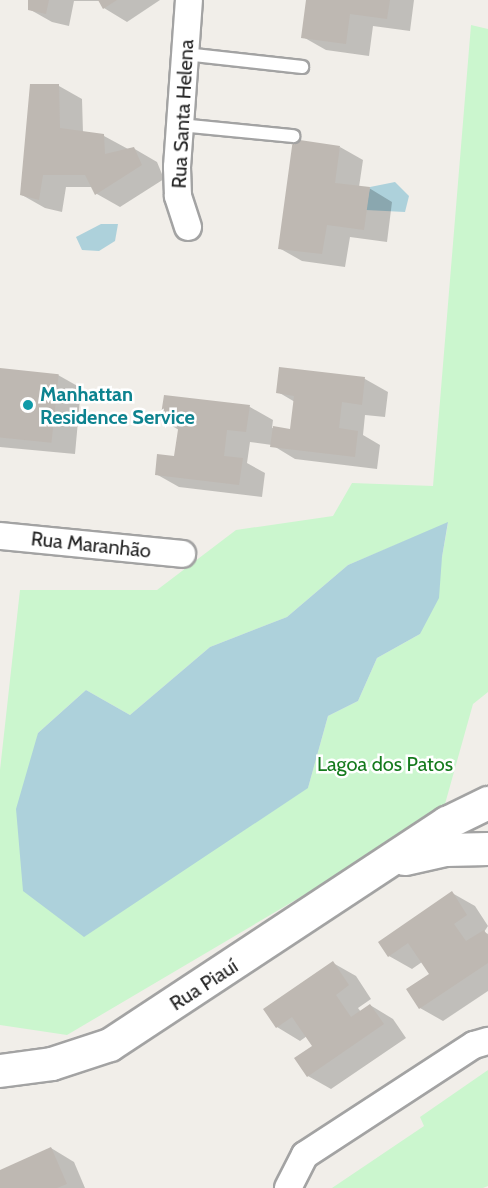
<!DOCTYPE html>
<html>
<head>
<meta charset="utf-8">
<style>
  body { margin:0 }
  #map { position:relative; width:488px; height:1188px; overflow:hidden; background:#f1eee9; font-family:Cabin,sans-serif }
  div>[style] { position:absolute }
  .park>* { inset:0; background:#cbf6ce }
  .water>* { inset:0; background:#add1db }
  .shadow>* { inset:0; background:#0003 }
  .building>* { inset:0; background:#beb8b2; transform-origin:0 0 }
  .roads { filter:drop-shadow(2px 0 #a3a3a3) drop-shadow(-2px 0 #a3a3a3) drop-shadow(0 2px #a3a3a3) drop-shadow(0 -2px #a3a3a3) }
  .service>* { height:12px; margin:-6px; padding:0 6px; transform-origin:6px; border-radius:6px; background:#fff }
  .minor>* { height:26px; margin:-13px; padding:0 13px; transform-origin:13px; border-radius:13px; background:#fff }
  .tertiary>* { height:32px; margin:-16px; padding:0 16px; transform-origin:16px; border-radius:16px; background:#fff }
  .dots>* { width:16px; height:16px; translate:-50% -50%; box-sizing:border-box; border:3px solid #fff; border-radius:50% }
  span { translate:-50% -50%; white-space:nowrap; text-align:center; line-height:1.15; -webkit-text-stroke:5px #fff; paint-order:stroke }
  .street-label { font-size:20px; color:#222 }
  .culture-label { font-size:20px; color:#0d838f; font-weight:700 }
  .left { translate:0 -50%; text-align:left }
  .park-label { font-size:20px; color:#157a1d }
</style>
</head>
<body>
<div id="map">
  <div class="park">
    <div style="clip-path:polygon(evenodd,471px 25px,488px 29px,488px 692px,473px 704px,445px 804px,377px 852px,67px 1035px,0 1025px,0 770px,20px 590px,157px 590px,236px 530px,333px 516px,352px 483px,433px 486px,471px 25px,448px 523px,442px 557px,420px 634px,377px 658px,358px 701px,328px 716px,308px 788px,38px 733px,86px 690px,130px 715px,210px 647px,287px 617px,348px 565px,448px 523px)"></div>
    <div style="clip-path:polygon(488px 1070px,488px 1186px,483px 1188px,332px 1188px,424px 1126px,420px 1117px)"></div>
  </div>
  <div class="water">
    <div style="clip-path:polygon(395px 182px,409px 196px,405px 212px,366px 210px,370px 187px)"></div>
    <div style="clip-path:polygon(101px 224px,118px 224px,115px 241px,99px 251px,82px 250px,76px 237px)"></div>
    <div style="clip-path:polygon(448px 522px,442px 557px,439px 598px,420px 634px,377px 658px,358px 701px,328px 716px,308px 788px,84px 937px,23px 891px,16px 809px,38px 733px,86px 690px,130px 715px,210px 647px,287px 617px,348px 565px)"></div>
  </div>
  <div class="shadow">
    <div style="clip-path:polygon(30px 0,160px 0,127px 22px,104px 8px,100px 1px,74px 1px,69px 26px,52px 22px,29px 9px)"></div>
    <div style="clip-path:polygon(308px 0,414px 0,410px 31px,373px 26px,369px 56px,326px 50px,303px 37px)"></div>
    <div style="clip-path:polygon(59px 86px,82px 99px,83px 133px,104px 136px,128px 149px,133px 148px,157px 162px,164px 179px,120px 207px,97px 194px,93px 187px,66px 187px,62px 212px,45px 208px,22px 195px)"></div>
    <div style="clip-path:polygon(340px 147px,363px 160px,359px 187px,369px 188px,392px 202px,387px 242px,350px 237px,345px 267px,302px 261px,279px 248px)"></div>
    <div style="clip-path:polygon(281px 369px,365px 379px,388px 392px,385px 417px,365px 415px,363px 435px,380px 445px,377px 469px,295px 459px,272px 445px,250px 442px,247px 463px,265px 473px,262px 497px,179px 487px,156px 474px,175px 458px,179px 430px,162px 420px,250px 407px,273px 420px,272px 428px,291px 430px,295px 402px,278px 392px)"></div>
    <div style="clip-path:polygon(0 370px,58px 375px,81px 388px,75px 454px,0 447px)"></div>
    <div style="clip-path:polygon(452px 893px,475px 906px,488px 926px,484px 932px,488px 934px,488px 991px,443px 1021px,420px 1008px,431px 974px,422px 962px,412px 969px,389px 956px)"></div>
    <div style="clip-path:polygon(333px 963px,356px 976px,371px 999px,358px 1008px,361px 1012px,370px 1005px,393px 1019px,406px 1038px,331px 1089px,308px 1076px,314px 1046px,307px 1036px,300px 1041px,277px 1027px,265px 1010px)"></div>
    <div style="clip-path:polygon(51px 1148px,74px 1162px,85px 1188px,0 1188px,0 1172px)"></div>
  </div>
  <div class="building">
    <div style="clip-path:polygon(28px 0,49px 0,46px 14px,28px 10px)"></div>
    <div style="clip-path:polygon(98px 0,117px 0,103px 9px)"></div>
    <div style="clip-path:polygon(306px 0,390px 0,387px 19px,350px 14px,346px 44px,301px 38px)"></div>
    <div style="clip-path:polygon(30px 84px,59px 84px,60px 128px,104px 134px,105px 154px,134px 147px,142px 165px,95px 195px,85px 175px,43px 175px,39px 200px,20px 195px)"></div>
    <div style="clip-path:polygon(293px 139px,340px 146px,335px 183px,370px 187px,364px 230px,327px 225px,322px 254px,278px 249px)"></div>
    <div style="clip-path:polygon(279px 367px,365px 377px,362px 405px,342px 402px,339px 428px,358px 431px,355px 457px,270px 447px,273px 426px,290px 429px,294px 396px,276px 393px)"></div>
    <div style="left:0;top:368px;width:59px;height:69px;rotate:6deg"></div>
    <div style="clip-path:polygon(164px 395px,250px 405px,246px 432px,227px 430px,224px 456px,243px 458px,239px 485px,155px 475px,157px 454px,174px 456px,179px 423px,160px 421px)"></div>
    <div style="clip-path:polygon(452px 891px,467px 915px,454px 924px,466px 941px,484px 930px,488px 936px,488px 963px,419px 1009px,406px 989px,429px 974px,408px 943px,388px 957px,378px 942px)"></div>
    <div style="clip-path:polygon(333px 961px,349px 985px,336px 995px,351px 1017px,370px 1004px,384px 1024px,307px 1077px,294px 1058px,312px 1046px,292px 1017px,276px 1028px,263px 1009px)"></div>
    <div style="clip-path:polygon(51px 1147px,67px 1184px,57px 1188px,0 1188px,0 1170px)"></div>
  </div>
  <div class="roads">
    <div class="service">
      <div style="left:185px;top:54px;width:118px;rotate:6.3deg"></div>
      <div style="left:180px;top:125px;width:114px;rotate:5.6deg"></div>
    </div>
    <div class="minor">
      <div style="left:188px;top:227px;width:33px;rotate:-108deg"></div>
      <div style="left:178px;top:196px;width:29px;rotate:-92deg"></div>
      <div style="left:177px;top:167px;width:167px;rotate:-85.9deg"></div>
      <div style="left:0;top:536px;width:183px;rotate:5.6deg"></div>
      <div style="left:288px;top:1188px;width:37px;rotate:-63deg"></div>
      <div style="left:305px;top:1155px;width:202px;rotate:-33.1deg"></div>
      <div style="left:474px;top:1045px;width:15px;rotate:-16deg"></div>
    </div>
    <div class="tertiary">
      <div style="left:405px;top:859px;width:42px;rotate:-12.4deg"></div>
      <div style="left:446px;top:850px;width:42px;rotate:-1.4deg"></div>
      <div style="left:0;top:1071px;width:52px;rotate:-7.7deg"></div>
      <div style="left:52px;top:1064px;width:61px;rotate:-18.1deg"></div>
      <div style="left:110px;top:1045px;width:404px;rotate:-33.4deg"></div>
      <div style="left:447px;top:823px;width:46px;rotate:-26deg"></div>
    </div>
  </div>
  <div class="dots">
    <div style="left:28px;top:405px;background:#0f9aa8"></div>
  </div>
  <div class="street-label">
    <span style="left:183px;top:114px;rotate:-87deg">Rua Santa Helena</span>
    <span style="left:91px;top:545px;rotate:6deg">Rua Maranhão</span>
    <span style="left:204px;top:985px;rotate:-33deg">Rua Piauí</span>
  </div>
  <div class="culture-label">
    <span class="left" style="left:40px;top:406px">Manhattan<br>Residence Service</span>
  </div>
  <div class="park-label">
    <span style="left:385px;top:764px">Lagoa dos Patos</span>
  </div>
</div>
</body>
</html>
